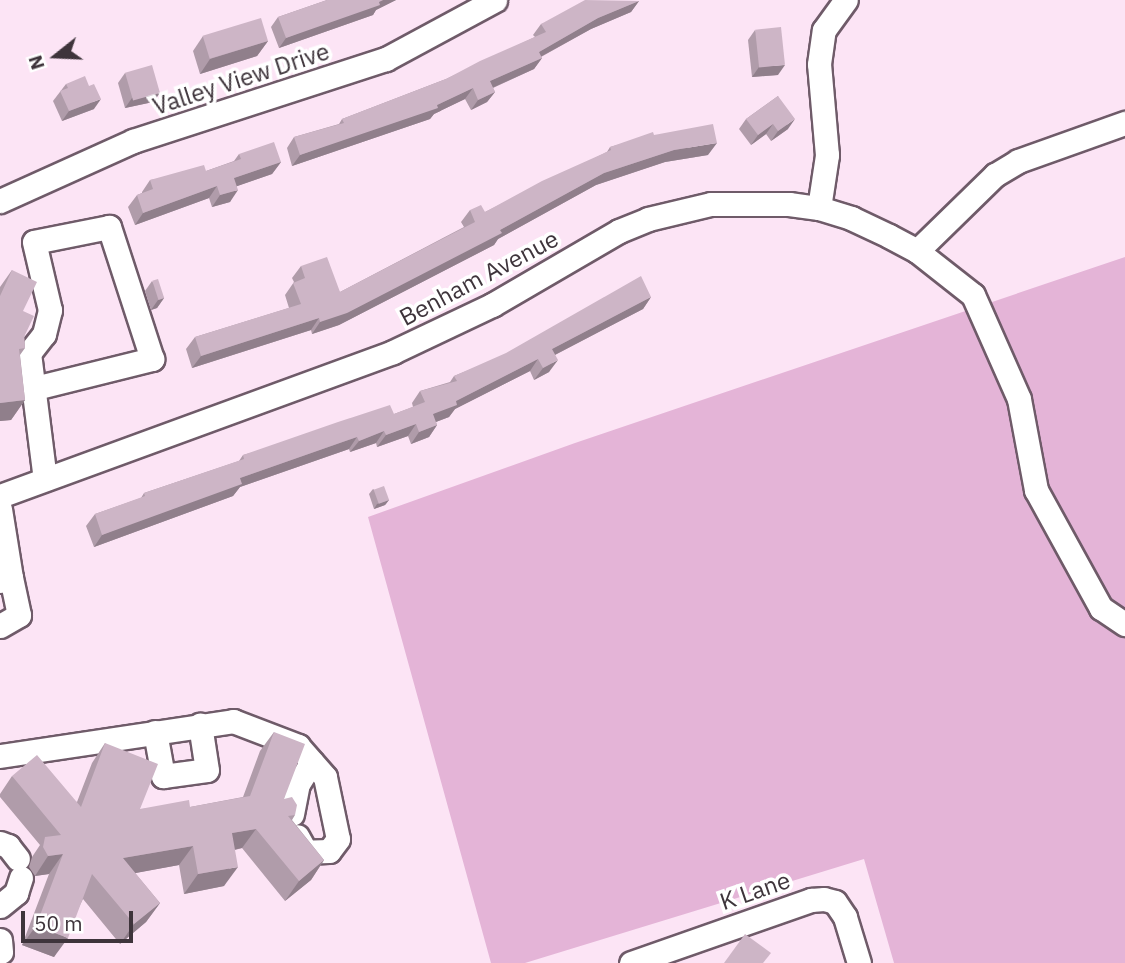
<!DOCTYPE html>
<html>
<head>
<meta charset="utf-8">
<style>
  body { margin:0 }
  #map { position:relative; width:1125px; height:963px; overflow:hidden; background:#fce4f5; font-family:"IBM Plex Sans",sans-serif }
  div>[style] { position:absolute }
  .green>* { inset:0; background:#e4b4d7 }
  .roads { filter:drop-shadow(2px 0 #6f5b69) drop-shadow(-2px 0 #6f5b69) drop-shadow(0 2px #6f5b69) drop-shadow(0 -2px #6f5b69) }
  .minor>* { height:23px; margin:-11.5px; padding:0 11.5px; transform-origin:11.5px; border-radius:11.5px; background:#fff }
  .wall>* { inset:0; background:#b09caa }
  .shaded-wall>* { inset:0; background:#907f8b }
  .building>* { inset:0; background:#cdb5c6; transform-origin:0 0 }
  span { translate:-50% -50%; white-space:nowrap; text-align:center; line-height:1.15; -webkit-text-stroke:7px #fff; paint-order:stroke }
  .street-label { font-size:24px; color:#3e343b }
  .north { position:absolute; left:21px; top:21px; width:70px; height:70px; -webkit-text-stroke:5px #fff; paint-order:stroke; rotate:252deg; font-size:19px; font-weight:700; line-height:28px; text-align:center; color:#3e343b }
  .north::after { content:''; display:block; margin:auto; width:24px; height:32px; background:#3e343b; clip-path:polygon(50% 0,100% 100%,50% 72%,0 100%) }
  .scale { position:absolute; left:21px; top:911px; width:112px; height:32px; box-sizing:border-box; border:4px solid #3e343b; border-top:0; padding-left:9px; font-size:21px; line-height:24px; white-space:nowrap; color:#3e343b; -webkit-text-stroke:5px #fff; paint-order:stroke }
</style>
</head>
<body>
<div id="map">
  <div class="green">
    <div style="clip-path:polygon(1125px 257px,1125px 963px,894px 963px,864px 859px,525px 963px,491px 963px,368px 517px,575px 443px)"></div>
  </div>
  <div class="roads">
    <div class="minor">
      <div style="left:0;top:201px;width:146px;rotate:-24.3deg"></div>
      <div style="left:133px;top:141px;width:266px;rotate:-18deg"></div>
      <div style="left:386px;top:59px;width:124px;rotate:-28.4deg"></div>
      <div style="left:819px;top:208px;width:54px;rotate:-81.4deg"></div>
      <div style="left:827px;top:155px;width:91px;rotate:-95deg"></div>
      <div style="left:819px;top:64px;width:34px;rotate:-82deg"></div>
      <div style="left:824px;top:30px;width:37px;rotate:-54deg"></div>
      <div style="left:917px;top:251px;width:109px;rotate:-44.3deg"></div>
      <div style="left:995px;top:175px;width:27px;rotate:-31deg"></div>
      <div style="left:1018px;top:161px;width:114px;rotate:-19.6deg"></div>
      <div style="left:35px;top:388px;width:121px;rotate:-13.9deg"></div>
      <div style="left:152px;top:359px;width:139px;rotate:-108deg"></div>
      <div style="left:109px;top:227px;width:76px;rotate:168.7deg"></div>
      <div style="left:34px;top:242px;width:70px;rotate:76.8deg"></div>
      <div style="left:50px;top:310px;width:25px;rotate:104deg"></div>
      <div style="left:44px;top:334px;width:24px;rotate:128deg"></div>
      <div style="left:29px;top:353px;width:127px;rotate:82.8deg"></div>
      <div style="left:0;top:496px;width:419px;rotate:-20.1deg"></div>
      <div style="left:393px;top:352px;width:110px;rotate:-25.4deg"></div>
      <div style="left:492px;top:305px;width:147px;rotate:-30.2deg"></div>
      <div style="left:619px;top:231px;width:31px;rotate:-22deg"></div>
      <div style="left:648px;top:219px;width:65px;rotate:-13.4deg"></div>
      <div style="left:711px;top:204px;width:78px"></div>
      <div style="left:789px;top:204px;width:30px;rotate:8deg"></div>
      <div style="left:819px;top:208px;width:34px;rotate:17deg"></div>
      <div style="left:851px;top:218px;width:42px;rotate:25.3deg"></div>
      <div style="left:889px;top:236px;width:32px;rotate:28deg"></div>
      <div style="left:917px;top:251px;width:71px;rotate:38.2deg"></div>
      <div style="left:973px;top:295px;width:114px;rotate:66.1deg"></div>
      <div style="left:1019px;top:399px;width:93px;rotate:79.4deg"></div>
      <div style="left:1036px;top:490px;width:135px;rotate:61.2deg"></div>
      <div style="left:1101px;top:608px;width:29px;rotate:34deg"></div>
      <div style="left:0;top:509px;width:70px;rotate:80.9deg"></div>
      <div style="left:11px;top:578px;width:11px;rotate:165deg"></div>
      <div style="left:0;top:626px;width:22px;rotate:-30deg"></div>
      <div style="left:19px;top:615px;width:38px;rotate:-102deg"></div>
      <div style="left:155px;top:732px;width:45px;rotate:79.7deg"></div>
      <div style="left:163px;top:776px;width:44px;rotate:-7.8deg"></div>
      <div style="left:207px;top:770px;width:46px;rotate:-98.8deg"></div>
      <div style="left:0;top:756px;width:236px;rotate:-8.5deg"></div>
      <div style="left:233px;top:721px;width:70px;rotate:21deg"></div>
      <div style="left:298px;top:746px;width:41px;rotate:48.9deg"></div>
      <div style="left:325px;top:777px;width:63px;rotate:78.2deg"></div>
      <div style="left:338px;top:839px;width:15px;rotate:127deg"></div>
      <div style="left:329px;top:851px;width:23px;rotate:178deg"></div>
      <div style="left:306px;top:852px;width:18px;rotate:-119deg"></div>
      <div style="left:292px;top:814px;width:31px;rotate:-79deg"></div>
      <div style="left:298px;top:784px;width:26px;rotate:-58deg"></div>
      <div style="left:0;top:843px;width:9px;rotate:21deg"></div>
      <div style="left:8px;top:846px;width:16px;rotate:52deg"></div>
      <div style="left:0;top:906px;width:21px;rotate:-39deg"></div>
      <div style="left:16px;top:893px;width:16px;rotate:-72deg"></div>
      <div style="left:0;top:940px;width:12px;rotate:85deg"></div>
      <div style="left:631px;top:963px;width:191px;rotate:-19.3deg"></div>
      <div style="left:811px;top:900px;width:13px;rotate:-4deg"></div>
      <div style="left:824px;top:899px;width:11px;rotate:15deg"></div>
      <div style="left:835px;top:902px;width:18px;rotate:56deg"></div>
      <div style="left:845px;top:917px;width:48px;rotate:73.1deg"></div>
    </div>
  </div>
  <div class="wall">
    <div style="clip-path:polygon(327px 0,396px 0,376px 10px,373px 15px,279px 48px,271px 27px,278px 17px)"></div>
    <div style="clip-path:polygon(639px 1px,631px 12px,591px 29px,541px 57px,542px 58px,534px 69px,493px 88px,495px 92px,487px 102px,471px 110px,465px 99px,434px 114px,430px 119px,292px 166px,287px 148px,294px 137px,339px 124px,342px 119px,446px 79px,535px 37px,533px 35px,541px 24px)"></div>
    <div style="clip-path:polygon(755px 30px,778px 75px,752px 77px,748px 40px)"></div>
    <div style="clip-path:polygon(203px 36px,268px 41px,257px 56px,200px 74px,193px 51px)"></div>
    <div style="clip-path:polygon(125px 73px,160px 93px,153px 102px,125px 108px,118px 83px)"></div>
    <div style="clip-path:polygon(66px 84px,89px 86px,94px 109px,62px 121px,53px 101px)"></div>
    <div style="clip-path:polygon(778px 96px,788px 129px,771px 141px,766px 134px,751px 145px,739px 129px,746px 119px)"></div>
    <div style="clip-path:polygon(654px 135px,708px 155px,665px 162px,596px 185px,498px 239px,494px 245px,339px 325px,312px 334px,311px 330px,192px 368px,186px 349px,195px 337px,289px 308px,285px 295px,294px 282px,292px 278px,301px 266px,340px 292px,464px 227px,461px 222px,470px 210px,485px 212px,607px 152px,610px 147px)"></div>
    <div style="clip-path:polygon(239px 154px,281px 162px,272px 174px,237px 186px,230px 202px,212px 207px,209px 198px,135px 225px,128px 207px,137px 195px,142px 193px,142px 192px,150px 180px,206px 171px,234px 161px)"></div>
    <div style="clip-path:polygon(12px 270px,23px 311px,25px 348px,20px 355px,25px 400px,11px 420px,0 421px,0 287px)"></div>
    <div style="clip-path:polygon(152px 281px,164px 298px,157px 308px,151px 310px,145px 291px)"></div>
    <div style="clip-path:polygon(651px 297px,643px 309px,555px 355px,549px 372px,534px 380px,530px 371px,455px 409px,449px 417px,436px 422px,437px 425px,429px 437px,411px 444px,408px 436px,377px 447px,376px 443px,350px 452px,349px 449px,240px 487px,233px 496px,94px 547px,86px 526px,95px 514px,141px 498px,144px 493px,239px 461px,243px 455px,394px 414px,413px 407px,412px 403px,420px 391px,450px 382px,454px 376px)"></div>
    <div style="clip-path:polygon(373px 489px,389px 500px,385px 505px,374px 509px,369px 494px)"></div>
    <div style="clip-path:polygon(274px 732px,284px 799px,295px 815px,292px 820px,324px 860px,311px 880px,285px 901px,242px 848px,235px 850px,224px 886px,184px 894px,179px 865px,135px 873px,160px 903px,146px 922px,120px 944px,83px 899px,54px 957px,22px 945px,49px 874px,35px 876px,29px 867px,32px 857px,40px 845px,0 797px,0 794px,12px 776px,77px 802px,92px 763px,105px 743px,140px 809px,190px 807px,243px 797px,260px 751px)"></div>
  </div>
  <div class="shaded-wall">
    <div style="clip-path:polygon(383px 0,396px 0,376px 10px,373px 15px,279px 48px,286px 38px)"></div>
    <div style="clip-path:polygon(639px 1px,631px 12px,591px 29px,531px 62px,539px 52px,598px 18px)"></div>
    <div style="clip-path:polygon(268px 41px,257px 56px,200px 74px,210px 59px)"></div>
    <div style="clip-path:polygon(542px 58px,534px 69px,483px 92px,490px 81px)"></div>
    <div style="clip-path:polygon(785px 65px,778px 75px,752px 77px,759px 67px)"></div>
    <div style="clip-path:polygon(473px 88px,465px 99px,434px 114px,430px 119px,292px 166px,300px 155px,437px 105px)"></div>
    <div style="clip-path:polygon(495px 92px,487px 102px,471px 110px,478px 100px)"></div>
    <div style="clip-path:polygon(160px 93px,153px 102px,125px 108px,132px 98px)"></div>
    <div style="clip-path:polygon(101px 99px,94px 109px,62px 121px,69px 111px)"></div>
    <div style="clip-path:polygon(795px 119px,788px 129px,771px 141px,778px 131px)"></div>
    <div style="clip-path:polygon(773px 124px,766px 134px,751px 145px,758px 135px)"></div>
    <div style="clip-path:polygon(717px 143px,708px 155px,665px 162px,596px 185px,498px 239px,494px 245px,339px 325px,312px 334px,320px 322px,500px 230px,604px 173px,674px 150px)"></div>
    <div style="clip-path:polygon(281px 162px,272px 174px,226px 190px,234px 178px)"></div>
    <div style="clip-path:polygon(217px 186px,209px 198px,135px 225px,143px 213px)"></div>
    <div style="clip-path:polygon(238px 190px,230px 202px,212px 207px,220px 195px)"></div>
    <div style="clip-path:polygon(651px 297px,643px 309px,543px 361px,552px 349px)"></div>
    <div style="clip-path:polygon(164px 298px,157px 308px,151px 310px,158px 300px)"></div>
    <div style="clip-path:polygon(319px 318px,311px 330px,192px 368px,201px 356px)"></div>
    <div style="clip-path:polygon(538px 359px,530px 371px,455px 409px,449px 417px,425px 426px,433px 414px,456px 401px)"></div>
    <div style="clip-path:polygon(558px 360px,549px 372px,534px 380px,543px 368px)"></div>
    <div style="clip-path:polygon(25px 400px,11px 420px,0 421px,0 403px)"></div>
    <div style="clip-path:polygon(416px 424px,408px 436px,377px 447px,386px 435px)"></div>
    <div style="clip-path:polygon(437px 425px,429px 437px,411px 444px,419px 432px)"></div>
    <div style="clip-path:polygon(384px 431px,376px 443px,350px 452px,359px 441px)"></div>
    <div style="clip-path:polygon(357px 437px,349px 449px,240px 487px,233px 496px,94px 547px,102px 535px,240px 478px)"></div>
    <div style="clip-path:polygon(389px 500px,385px 505px,374px 509px,377px 504px)"></div>
    <div style="clip-path:polygon(256px 829px,242px 848px,218px 853px,232px 833px)"></div>
    <div style="clip-path:polygon(193px 846px,179px 865px,109px 878px,123px 858px)"></div>
    <div style="clip-path:polygon(63px 854px,49px 874px,35px 876px,48px 856px)"></div>
    <div style="clip-path:polygon(324px 860px,311px 880px,285px 901px,299px 881px)"></div>
    <div style="clip-path:polygon(238px 867px,224px 886px,184px 894px,198px 874px)"></div>
    <div style="clip-path:polygon(160px 903px,146px 922px,120px 944px,134px 924px)"></div>
    <div style="clip-path:polygon(36px 926px,68px 938px,54px 957px,22px 945px)"></div>
  </div>
  <div class="building">
    <div style="clip-path:polygon(327px 0,383px 0,379px 2px,380px 5px,286px 38px,278px 17px)"></div>
    <div style="clip-path:polygon(585px 0,639px 1px,598px 18px,539px 52px,542px 58px,490px 81px,495px 92px,478px 100px,473px 88px,437px 105px,438px 108px,300px 155px,294px 137px,344px 123px,342px 119px,446px 79px,480px 61px,546px 32px,541px 24px)"></div>
    <div style="left:261px;top:18px;width:24px;height:61px;rotate:73deg"></div>
    <div style="left:781px;top:27px;width:38px;height:26px;rotate:84deg"></div>
    <div style="left:152px;top:65px;width:29px;height:28px;rotate:74deg"></div>
    <div style="clip-path:polygon(85px 76px,89px 86px,94px 84px,101px 99px,69px 111px,60px 91px,68px 88px,66px 84px)"></div>
    <div style="clip-path:polygon(778px 96px,795px 119px,778px 131px,773px 124px,758px 135px,746px 119px)"></div>
    <div style="clip-path:polygon(713px 124px,717px 143px,674px 150px,604px 173px,500px 230px,502px 233px,347px 313px,320px 322px,319px 318px,201px 356px,195px 337px,301px 304px,293px 283px,305px 278px,301px 266px,327px 257px,340px 292px,475px 222px,470px 210px,481px 205px,485px 212px,542px 181px,611px 150px,610px 147px,653px 132px,654px 135px)"></div>
    <div style="clip-path:polygon(274px 142px,281px 162px,234px 178px,238px 190px,220px 195px,217px 186px,143px 213px,137px 195px,153px 189px,150px 180px,204px 165px,206px 171px,241px 159px,239px 154px)"></div>
    <div style="clip-path:polygon(12px 270px,37px 282px,23px 311px,34px 316px,24px 337px,25px 348px,19px 349px,25px 400px,0 403px,0 296px)"></div>
    <div style="clip-path:polygon(641px 276px,651px 297px,552px 349px,558px 360px,543px 368px,538px 359px,456px 401px,457px 405px,433px 414px,437px 425px,419px 432px,416px 424px,386px 435px,384px 431px,359px 441px,357px 437px,240px 478px,242px 484px,102px 535px,95px 514px,145px 496px,144px 493px,244px 459px,243px 455px,338px 422px,390px 405px,394px 414px,425px 402px,420px 391px,457px 381px,454px 376px,506px 353px)"></div>
    <div style="left:158px;top:279px;width:20px;height:6px;rotate:72deg"></div>
    <div style="left:384px;top:486px;width:15px;height:11px;rotate:70deg"></div>
    <div style="clip-path:polygon(274px 732px,305px 744px,284px 799px,292px 797px,297px 805px,295px 815px,288px 816px,324px 860px,299px 881px,256px 829px,232px 833px,238px 867px,198px 874px,193px 846px,123px 858px,160px 903px,134px 924px,92px 874px,68px 938px,36px 926px,63px 854px,48px 856px,43px 847px,45px 837px,61px 835px,12px 776px,37px 755px,81px 807px,105px 743px,158px 764px,140px 809px,189px 800px,190px 807px,250px 796px)"></div>
    <div style="clip-path:polygon(745px 934px,771px 953px,763px 963px,724px 963px)"></div>
  </div>
  <div class="street-label">
    <span style="left:241px;top:79px;rotate:-18deg">Valley View Drive</span>
    <span style="left:479px;top:278px;rotate:-28deg">Benham Avenue</span>
    <span style="left:755px;top:891px;rotate:-19deg">K Lane</span>
  </div>
  <div class="north">N</div>
  <div class="scale">50 m</div>
</div>
</body>
</html>
